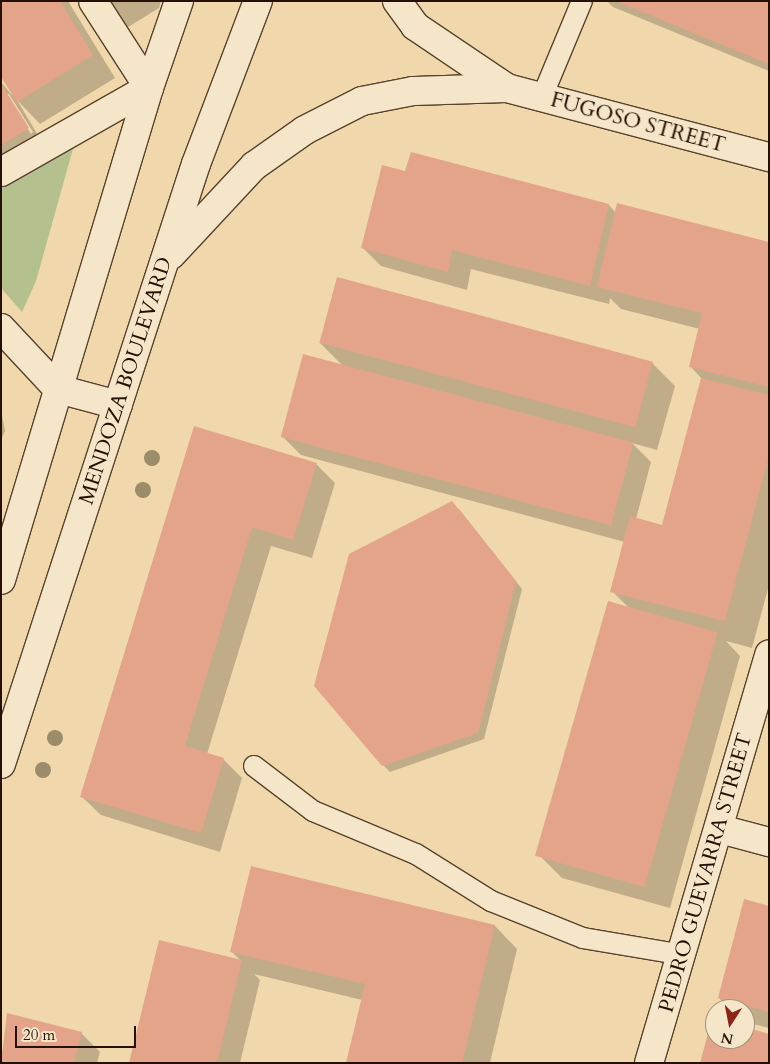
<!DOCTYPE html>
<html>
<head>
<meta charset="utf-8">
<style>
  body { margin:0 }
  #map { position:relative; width:770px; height:1064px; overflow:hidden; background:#f0d8ac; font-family:Cardo,serif }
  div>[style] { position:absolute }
  .green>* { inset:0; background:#b4c08e }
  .shadow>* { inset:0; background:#0003 }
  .building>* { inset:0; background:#e4a48a; transform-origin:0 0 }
  .roads { filter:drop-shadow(1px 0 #58422c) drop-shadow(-1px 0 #58422c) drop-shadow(0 1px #58422c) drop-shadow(0 -1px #58422c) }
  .service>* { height:20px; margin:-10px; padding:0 10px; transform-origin:10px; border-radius:10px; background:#f5e6c9 }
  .minor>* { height:28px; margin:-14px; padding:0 14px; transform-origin:14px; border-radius:14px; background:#f5e6c9 }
  .tertiary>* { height:28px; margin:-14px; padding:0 14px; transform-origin:14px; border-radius:14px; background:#f5e6c9 }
  .secondary>* { height:28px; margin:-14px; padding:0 14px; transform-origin:14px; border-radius:14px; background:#f5e6c9 }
  .trees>* { width:16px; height:16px; margin:-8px; border-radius:50%; background:#9c8c69 }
  span { translate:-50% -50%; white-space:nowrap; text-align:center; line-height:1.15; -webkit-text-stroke:5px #f5e6c9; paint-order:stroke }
  .street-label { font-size:21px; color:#261001 }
  .frame { position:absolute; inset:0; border:2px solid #261001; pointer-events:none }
  .north { position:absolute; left:705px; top:999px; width:50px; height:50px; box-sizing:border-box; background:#f5e6c9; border:1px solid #a29079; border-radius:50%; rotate:191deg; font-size:14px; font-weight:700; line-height:20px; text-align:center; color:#261001 }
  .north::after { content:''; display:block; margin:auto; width:18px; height:22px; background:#8f2418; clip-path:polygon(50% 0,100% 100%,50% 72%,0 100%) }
  .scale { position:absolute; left:15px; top:1026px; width:121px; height:22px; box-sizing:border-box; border:2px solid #261001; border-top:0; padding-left:6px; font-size:15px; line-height:18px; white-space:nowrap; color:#261001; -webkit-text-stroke:4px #f5e6c9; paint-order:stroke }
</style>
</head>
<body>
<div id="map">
  <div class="green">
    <div style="clip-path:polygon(76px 138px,36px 281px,22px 312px,1px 288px,1px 185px)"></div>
  </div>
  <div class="shadow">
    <div style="clip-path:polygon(evenodd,1px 1px,68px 1px,115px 78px,40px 124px,17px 100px,42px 142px,1px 167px,1px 82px,12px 95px,1px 1px,6px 94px,9px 94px,33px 132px,31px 134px,6px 94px)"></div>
    <div style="clip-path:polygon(100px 1px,161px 1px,159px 8px,125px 29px)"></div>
    <div style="clip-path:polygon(607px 1px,769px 1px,769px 71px,613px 7px)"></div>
    <div style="clip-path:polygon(406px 172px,609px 205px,616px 213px,769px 243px,769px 585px,752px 648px,726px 641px,740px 656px,670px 908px,562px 878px,539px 855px,629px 608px,612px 591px,625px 542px,301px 455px,282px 436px,343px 366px,320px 343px,652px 363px,675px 386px,657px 450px,632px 443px,651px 462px,636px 519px,663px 527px,702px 379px,691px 367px,700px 329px,621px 309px,610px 298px,609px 304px,471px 269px,467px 290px,381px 266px,362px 247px)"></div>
    <div style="clip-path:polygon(1px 410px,5px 431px,1px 440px)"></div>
    <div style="clip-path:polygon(194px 428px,316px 464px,335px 483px,312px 558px,271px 546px,207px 754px,223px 759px,242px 778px,220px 852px,101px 815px,81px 796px)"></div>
    <div style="clip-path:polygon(459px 509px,522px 589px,484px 739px,390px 772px,383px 765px)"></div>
    <div style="clip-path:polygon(769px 908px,769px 1028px,745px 1022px,745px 1009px,730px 1009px,719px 998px)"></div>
    <div style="clip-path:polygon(495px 926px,517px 949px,490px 1063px,347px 1063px,362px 1000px,254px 974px,260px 980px,240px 1063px,130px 1063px,241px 961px,231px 951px)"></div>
    <div style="clip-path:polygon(8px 1014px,81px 1033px,100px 1052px,97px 1063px,1px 1063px)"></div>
    <div style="clip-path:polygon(713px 1019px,715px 1039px,745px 1039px,745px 1028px,769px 1035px,701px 1063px)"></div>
  </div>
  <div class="building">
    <div style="clip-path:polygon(1px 1px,60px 1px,93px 55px,17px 102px,1px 77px)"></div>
    <div style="clip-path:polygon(616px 1px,769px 1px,769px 64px)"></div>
    <div style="clip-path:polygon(1px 84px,29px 128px,1px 145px)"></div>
    <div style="clip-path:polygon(411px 152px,609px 204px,590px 286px,452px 250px,448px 272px,361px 248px,382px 165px,405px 171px)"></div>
    <div style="clip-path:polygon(617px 203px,769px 242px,769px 387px,689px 367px,702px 313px,597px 287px)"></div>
    <div style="left:337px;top:277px;width:327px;height:68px;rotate:15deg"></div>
    <div style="left:303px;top:354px;width:342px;height:86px;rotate:15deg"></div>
    <div style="clip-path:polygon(701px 378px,769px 395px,769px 456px,725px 621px,610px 592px,630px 516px,662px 525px)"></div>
    <div style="clip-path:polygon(194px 426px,317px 463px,293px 540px,252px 527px,185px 746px,224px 758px,201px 833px,80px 797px)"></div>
    <div style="clip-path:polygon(452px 501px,516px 581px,478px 733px,382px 766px,314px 686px,349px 554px)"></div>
    <div style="left:608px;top:601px;width:114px;height:265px;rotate:16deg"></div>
    <div style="clip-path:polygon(251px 866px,495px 925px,462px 1063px,346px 1063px,365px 984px,230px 952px)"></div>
    <div style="clip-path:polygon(744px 899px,769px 906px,769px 1012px,718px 998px)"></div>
    <div style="clip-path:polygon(159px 940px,242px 960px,217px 1063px,129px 1063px)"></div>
    <div style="clip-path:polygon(7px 1013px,82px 1032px,74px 1063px,1px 1063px)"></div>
    <div style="clip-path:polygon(712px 1018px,715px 1039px,745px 1039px,745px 1027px,769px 1034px,769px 1063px,700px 1063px)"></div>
  </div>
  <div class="roads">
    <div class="service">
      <div style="left:542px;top:97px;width:104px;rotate:-67.4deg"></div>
      <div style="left:254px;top:766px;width:74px;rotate:37.3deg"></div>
      <div style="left:313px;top:811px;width:112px;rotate:22.7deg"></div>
      <div style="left:416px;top:854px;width:89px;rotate:32.1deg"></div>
      <div style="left:491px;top:901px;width:99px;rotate:21.9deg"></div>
      <div style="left:583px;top:938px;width:101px;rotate:9.6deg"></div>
    </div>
    <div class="minor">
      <div style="left:1px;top:172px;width:170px;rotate:-29.6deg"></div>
      <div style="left:149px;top:88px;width:103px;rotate:-122.8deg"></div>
      <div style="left:720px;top:829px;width:51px;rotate:14.9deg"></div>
      <div style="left:649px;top:1063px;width:426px;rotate:-73.6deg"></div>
    </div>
    <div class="tertiary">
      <div style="left:507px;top:88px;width:271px;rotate:14.8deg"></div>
      <div style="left:1px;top:328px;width:83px;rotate:46.9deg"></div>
      <div style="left:58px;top:389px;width:62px;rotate:14.9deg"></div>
    </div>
    <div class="secondary">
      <div style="left:397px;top:1px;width:31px;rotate:54deg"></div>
      <div style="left:415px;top:26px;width:111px;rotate:34deg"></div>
      <div style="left:171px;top:255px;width:122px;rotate:-47deg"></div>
      <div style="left:254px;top:166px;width:62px;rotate:-35.2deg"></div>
      <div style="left:305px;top:130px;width:64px;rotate:-27deg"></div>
      <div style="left:362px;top:101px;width:52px;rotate:-11.1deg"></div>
      <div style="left:413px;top:91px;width:94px;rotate:-1.8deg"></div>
      <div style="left:1px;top:580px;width:514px;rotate:-73.26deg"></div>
      <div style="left:149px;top:88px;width:92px;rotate:-71deg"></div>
      <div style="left:1px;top:764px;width:631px;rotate:-72deg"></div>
      <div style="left:196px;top:164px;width:174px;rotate:-69.2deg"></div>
    </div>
  </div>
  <div class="trees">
    <div style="left:152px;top:458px"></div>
    <div style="left:143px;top:490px"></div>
    <div style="left:55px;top:738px"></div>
    <div style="left:43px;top:770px"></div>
  </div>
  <div class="street-label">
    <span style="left:638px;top:123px;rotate:15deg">FUGOSO STREET</span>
    <span style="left:126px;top:381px;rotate:-72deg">MENDOZA BOULEVARD</span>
    <span style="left:706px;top:873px;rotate:-74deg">PEDRO GUEVARRA STREET</span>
  </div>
  <div class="frame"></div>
  <div class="north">N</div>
  <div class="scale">20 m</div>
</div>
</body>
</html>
